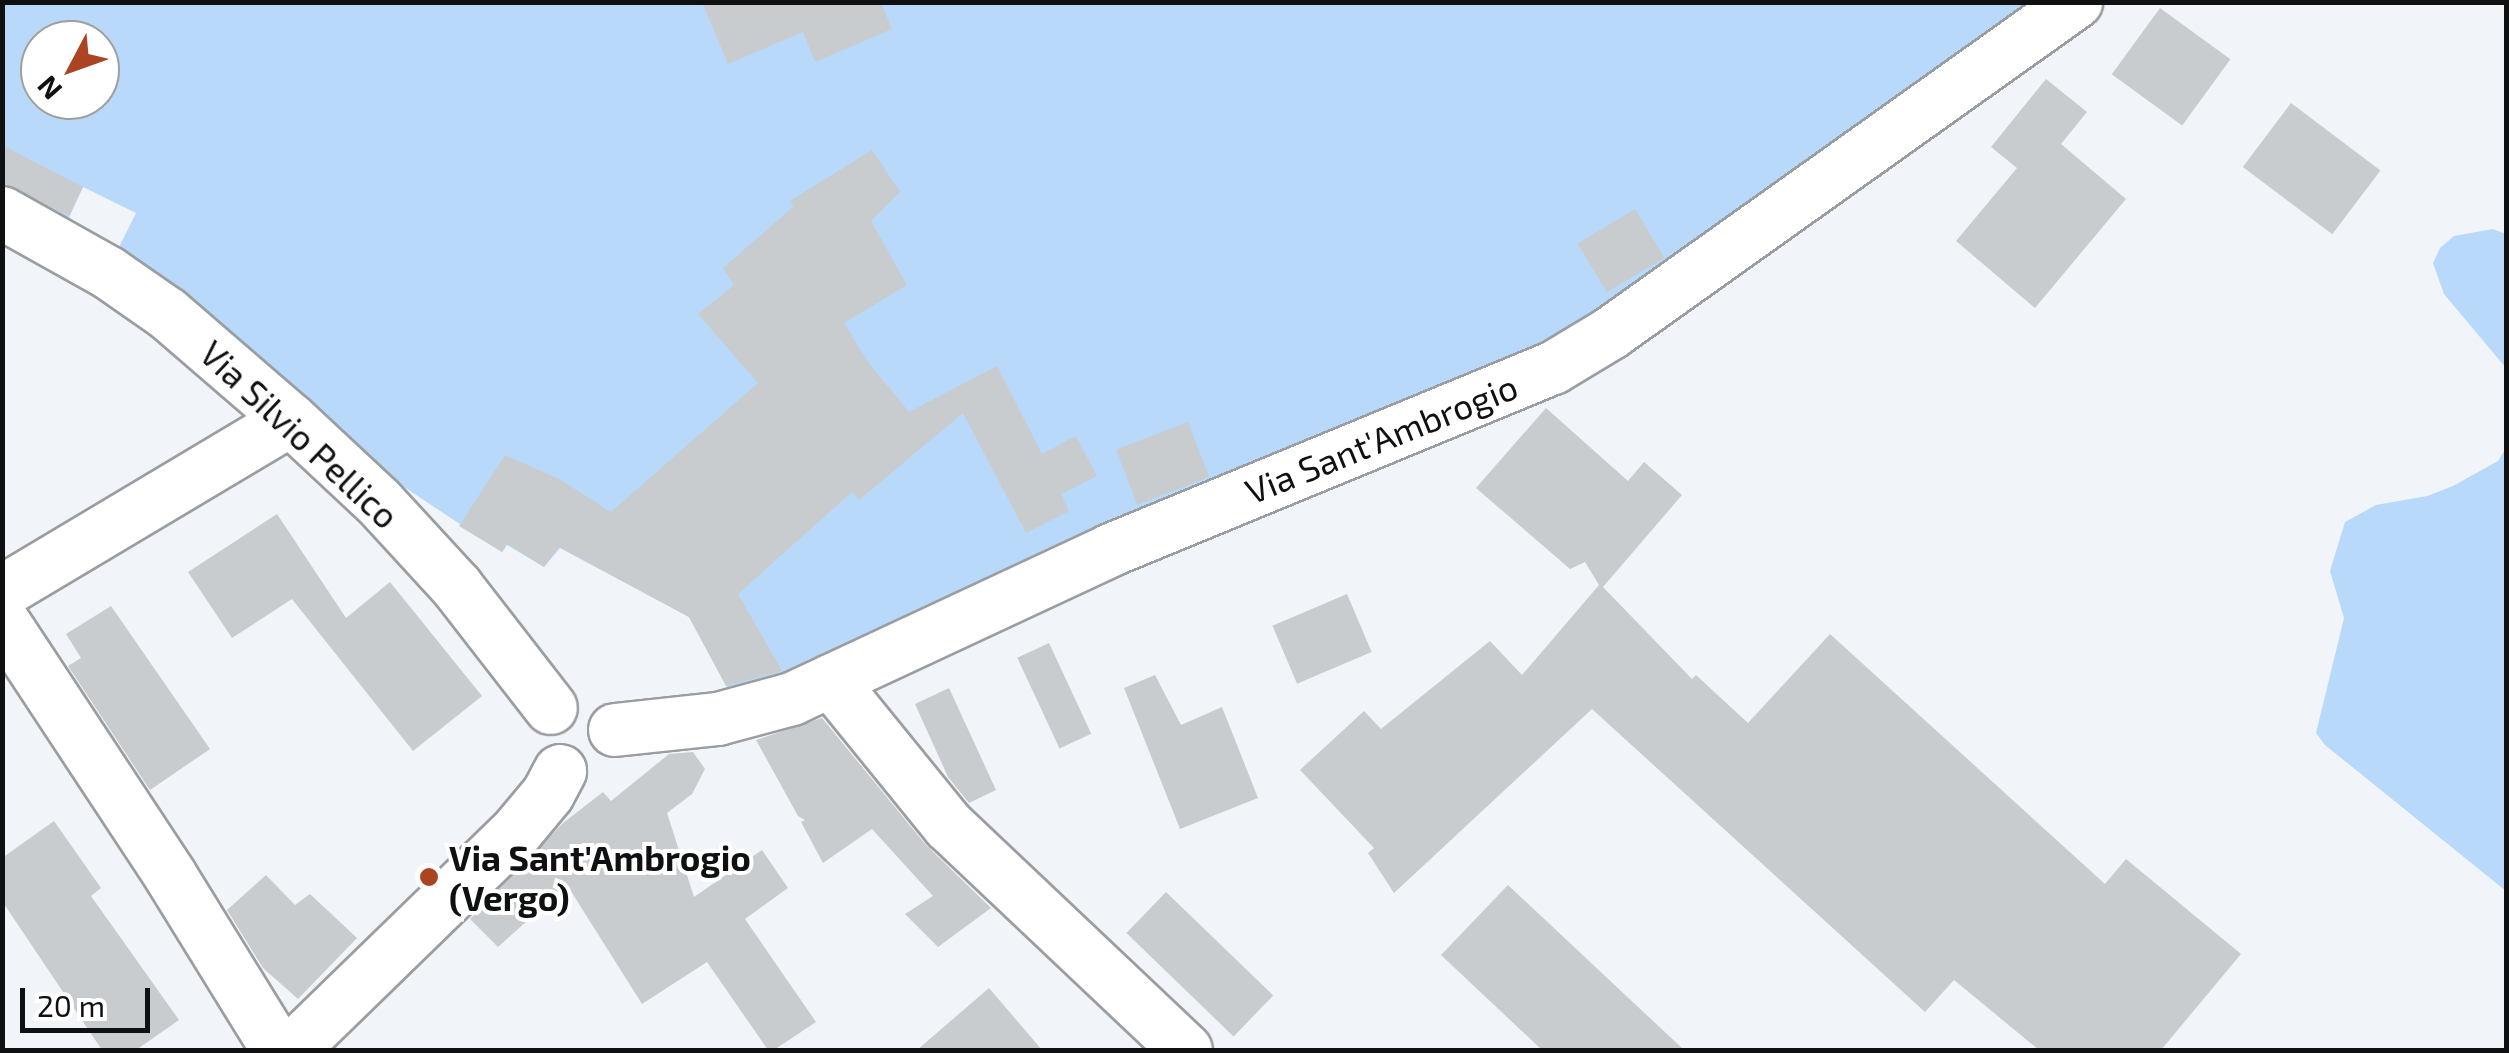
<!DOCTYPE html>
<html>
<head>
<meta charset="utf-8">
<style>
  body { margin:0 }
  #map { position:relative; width:2509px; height:1053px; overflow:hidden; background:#f1f4f8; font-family:"Exo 2",sans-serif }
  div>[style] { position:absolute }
  .green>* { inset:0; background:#b8d9f9 }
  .building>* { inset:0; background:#c8cccf; transform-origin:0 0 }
  .roads { filter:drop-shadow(2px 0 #9b9ea1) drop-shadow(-2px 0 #9b9ea1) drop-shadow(0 2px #9b9ea1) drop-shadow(0 -2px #9b9ea1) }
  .minor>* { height:52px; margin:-26px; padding:0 26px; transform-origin:26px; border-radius:26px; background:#fff }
  .dots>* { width:28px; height:28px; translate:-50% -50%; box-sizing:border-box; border:5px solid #fff; border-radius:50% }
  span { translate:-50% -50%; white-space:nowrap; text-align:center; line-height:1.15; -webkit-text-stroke:8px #fff; paint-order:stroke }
  .street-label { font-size:35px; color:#0f1011 }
  .poi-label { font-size:35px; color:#0f1011; font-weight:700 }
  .left { translate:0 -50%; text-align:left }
  .frame { position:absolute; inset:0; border:5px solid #0f1011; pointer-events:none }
  .north { position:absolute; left:20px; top:20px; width:100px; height:100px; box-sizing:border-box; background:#fff; border:2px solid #9f9fa0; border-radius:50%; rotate:229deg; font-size:28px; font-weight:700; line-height:40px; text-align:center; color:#0f1011 }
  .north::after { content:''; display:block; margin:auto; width:35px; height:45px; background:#ab4423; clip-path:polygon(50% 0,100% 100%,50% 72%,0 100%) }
  .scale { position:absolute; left:20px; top:988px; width:130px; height:45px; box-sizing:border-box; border:5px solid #0f1011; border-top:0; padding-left:12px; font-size:30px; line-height:35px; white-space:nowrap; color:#0f1011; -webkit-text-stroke:8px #fff; paint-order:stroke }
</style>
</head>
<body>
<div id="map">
  <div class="green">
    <div style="clip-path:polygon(evenodd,3px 3px,2046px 3px,1575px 347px,736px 703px,689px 617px,560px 548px,544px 567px,507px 545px,502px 552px,374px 467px,118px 249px,136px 213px,83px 187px,67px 222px,3px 193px,3px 3px,40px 40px,100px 40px,100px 100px,40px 100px,40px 40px)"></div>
    <div style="clip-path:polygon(2493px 229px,2506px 234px,2506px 368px,2444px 294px,2433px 263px,2440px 248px,2454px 236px)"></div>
    <div style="clip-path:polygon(2506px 448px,2506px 891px,2325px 745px,2316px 733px,2344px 618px,2330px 571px,2345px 522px,2376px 505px,2427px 496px,2453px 486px,2498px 461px)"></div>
  </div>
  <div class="building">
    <div style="clip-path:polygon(702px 2px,881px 2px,892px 29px,815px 62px,803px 32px,728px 64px)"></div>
    <div style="left:2160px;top:8px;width:87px;height:82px;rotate:36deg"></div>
    <div style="clip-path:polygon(2046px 79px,2087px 112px,2061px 144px,2126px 199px,2035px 308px,1956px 241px,2017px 168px,1991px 147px)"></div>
    <div style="left:2291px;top:103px;width:112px;height:80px;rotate:37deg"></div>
    <div style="clip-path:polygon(2px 145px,83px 187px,69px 216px,2px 183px)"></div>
    <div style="clip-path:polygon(872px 150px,900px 192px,871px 221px,907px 285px,844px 323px,868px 362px,909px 412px,997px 366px,1042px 454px,1076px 436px,1097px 476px,1061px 494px,1069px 511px,1026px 533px,963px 413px,859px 500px,852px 492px,738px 594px,782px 671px,726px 686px,689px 617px,559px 547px,544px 567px,507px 544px,502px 552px,459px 526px,505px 455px,559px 479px,611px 512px,758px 383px,698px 314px,734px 285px,723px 268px,794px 206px,790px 201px)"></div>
    <div style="left:1635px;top:209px;width:57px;height:67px;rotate:59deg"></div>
    <div style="clip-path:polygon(1546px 408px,1628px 481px,1644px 462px,1682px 495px,1603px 587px,1692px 679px,1696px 675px,1748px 723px,1830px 634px,2105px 884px,2126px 859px,2241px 954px,2161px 1050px,2039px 1050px,1954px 980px,1925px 1012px,1592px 709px,1394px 893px,1368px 853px,1374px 848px,1300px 770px,1364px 711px,1381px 729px,1490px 641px,1522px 675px,1599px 585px,1585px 562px,1570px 569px,1476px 488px)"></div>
    <div style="left:1188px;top:422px;width:59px;height:77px;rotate:69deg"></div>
    <div style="clip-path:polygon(277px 514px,346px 618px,390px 582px,482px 696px,413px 751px,292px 599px,232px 638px,188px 572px)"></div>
    <div style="left:1347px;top:594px;width:63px;height:81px;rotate:67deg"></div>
    <div style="clip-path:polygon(111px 606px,210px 749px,150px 790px,68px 666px,81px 658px,66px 634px)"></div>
    <div style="left:1049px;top:643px;width:100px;height:35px;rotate:65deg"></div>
    <div style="clip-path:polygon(1155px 675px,1181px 725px,1222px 707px,1258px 798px,1180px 829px,1124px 688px)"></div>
    <div style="clip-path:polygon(949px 688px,996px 790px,969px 803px,948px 777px,915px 704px)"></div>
    <div style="clip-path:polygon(822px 718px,926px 845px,991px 908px,938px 947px,905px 914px,933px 896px,872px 829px,823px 863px,801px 822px,805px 820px,798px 816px,756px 740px)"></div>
    <div style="clip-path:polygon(693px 752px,705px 769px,692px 794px,667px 813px,694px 897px,762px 850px,788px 888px,745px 919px,816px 1022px,774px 1050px,768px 1050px,707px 962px,642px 1004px,567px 885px,498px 947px,470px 919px,563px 823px,603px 792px,611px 801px,669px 754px)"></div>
    <div style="clip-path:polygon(54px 821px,101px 888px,91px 896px,179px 1020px,136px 1050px,102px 1050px,2px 901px,2px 858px)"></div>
    <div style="clip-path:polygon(266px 875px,295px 905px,310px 894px,357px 938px,298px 999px,263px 968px,227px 910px)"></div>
    <div style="clip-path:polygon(1508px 885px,1684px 1050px,1542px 1050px,1441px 955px)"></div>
    <div style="left:1166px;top:892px;width:149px;height:57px;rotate:44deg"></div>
    <div style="clip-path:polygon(989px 988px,1042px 1050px,917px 1050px)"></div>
  </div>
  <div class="roads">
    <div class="minor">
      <div style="left:2px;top:213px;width:123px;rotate:29.3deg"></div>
      <div style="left:109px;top:273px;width:72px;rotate:34.8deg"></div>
      <div style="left:168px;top:314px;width:162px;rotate:40.8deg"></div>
      <div style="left:291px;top:420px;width:119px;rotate:43deg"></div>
      <div style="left:378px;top:501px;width:117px;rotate:47.4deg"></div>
      <div style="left:457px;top:587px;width:153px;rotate:52.2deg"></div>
      <div style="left:2px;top:592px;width:336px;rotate:-30.8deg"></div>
      <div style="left:2px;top:620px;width:305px;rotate:56.6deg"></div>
      <div style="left:170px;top:875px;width:206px;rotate:58.3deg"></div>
      <div style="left:831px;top:681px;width:187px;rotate:50.9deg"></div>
      <div style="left:949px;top:826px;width:326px;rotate:43.4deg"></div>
      <div style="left:615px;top:730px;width:104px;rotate:-6.1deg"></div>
      <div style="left:718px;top:719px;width:77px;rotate:-15.1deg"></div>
      <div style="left:792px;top:699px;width:352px;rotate:-25deg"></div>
      <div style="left:1111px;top:550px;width:478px;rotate:-22.4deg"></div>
      <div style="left:1553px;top:368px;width:68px;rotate:-31.1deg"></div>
      <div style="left:1611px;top:333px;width:571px;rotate:-35.44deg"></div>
      <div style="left:292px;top:1050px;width:315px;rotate:-44.2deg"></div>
      <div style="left:518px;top:830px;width:47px;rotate:-50.2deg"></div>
      <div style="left:548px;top:794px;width:26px;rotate:-62deg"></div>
    </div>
  </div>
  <div class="dots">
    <div style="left:429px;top:877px;background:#ab4423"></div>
  </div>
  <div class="street-label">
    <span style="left:300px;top:434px;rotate:43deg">Via Silvio Pellico</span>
    <span style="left:1381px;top:438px;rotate:-22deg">Via Sant'Ambrogio</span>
  </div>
  <div class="poi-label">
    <span class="left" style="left:449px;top:877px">Via Sant'Ambrogio<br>(Vergo)</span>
  </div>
  <div class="frame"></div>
  <div class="north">N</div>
  <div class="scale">20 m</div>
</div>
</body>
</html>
